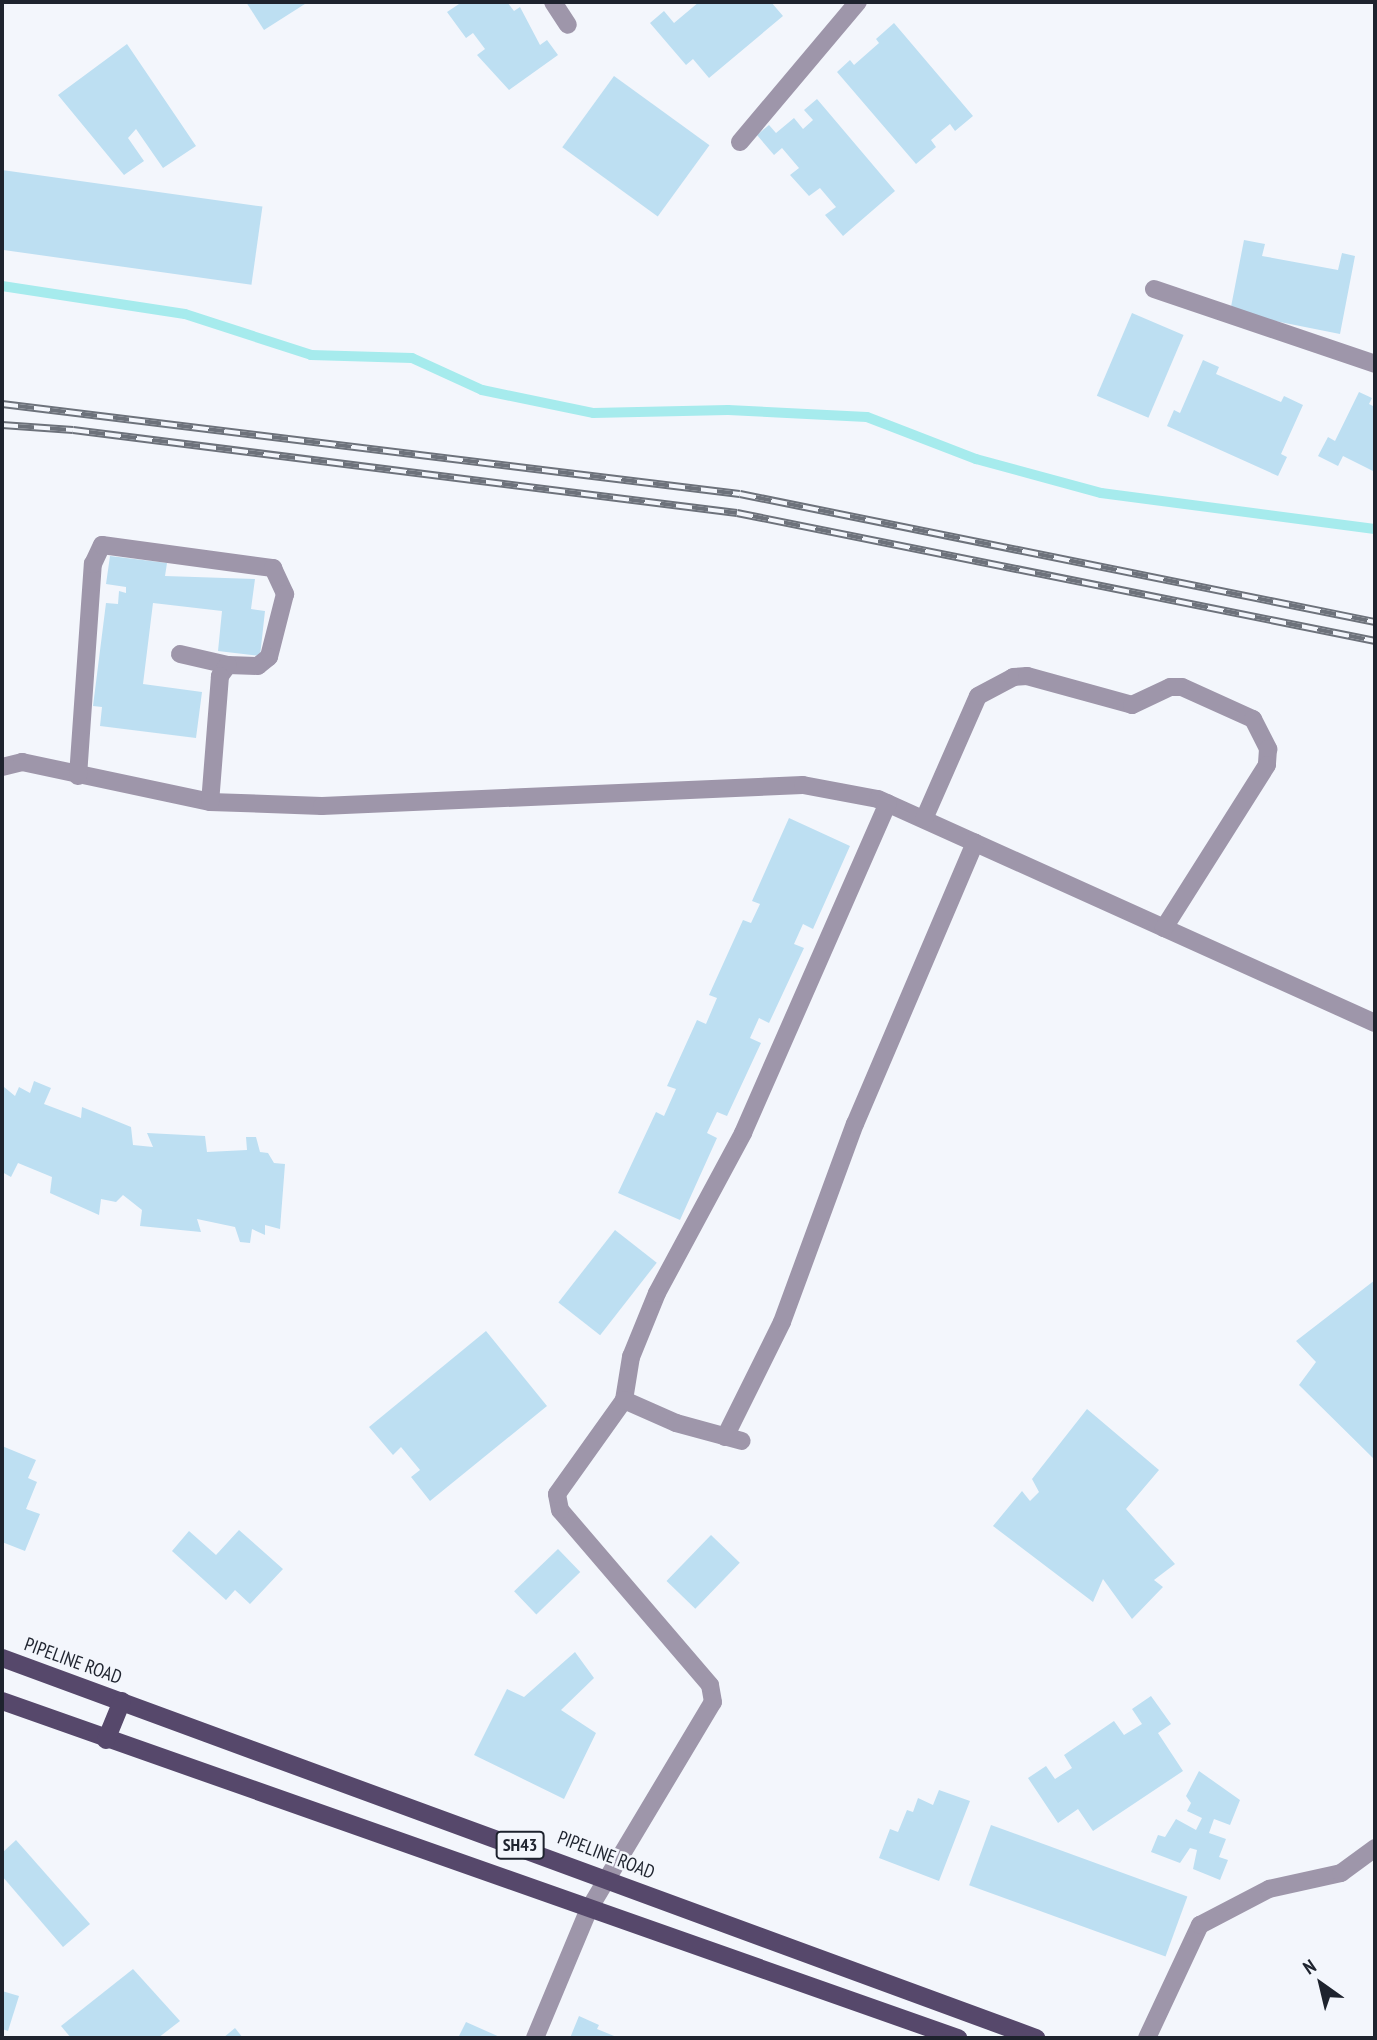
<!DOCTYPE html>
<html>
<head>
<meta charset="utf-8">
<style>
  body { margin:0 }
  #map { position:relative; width:1377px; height:2040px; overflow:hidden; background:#f3f6fc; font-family:"PT Sans Narrow",sans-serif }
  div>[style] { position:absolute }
  .stream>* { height:10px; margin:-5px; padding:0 5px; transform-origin:5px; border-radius:5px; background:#a6ebed }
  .building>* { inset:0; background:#bddff2; transform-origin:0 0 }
  .street>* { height:18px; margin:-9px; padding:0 9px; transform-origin:9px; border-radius:9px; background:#9e96aa }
  .primary>* { height:18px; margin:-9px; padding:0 9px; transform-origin:9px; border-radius:9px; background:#56486b }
  .rail>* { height:8px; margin-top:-4px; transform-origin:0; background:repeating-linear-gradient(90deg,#f3f6fc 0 16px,#6d727b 0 32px); box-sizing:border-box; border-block:2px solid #6d727b }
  span { translate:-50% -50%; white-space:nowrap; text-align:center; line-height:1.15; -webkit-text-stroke:5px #f3f6fc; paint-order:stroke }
  .shield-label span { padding:2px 5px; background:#f3f6fc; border:2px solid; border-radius:5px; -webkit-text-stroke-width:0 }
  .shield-label { font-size:18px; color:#1e232e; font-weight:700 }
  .street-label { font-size:19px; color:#1e232e }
  .frame { position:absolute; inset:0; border:4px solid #1e232e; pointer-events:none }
  .north { position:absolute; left:1286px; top:1949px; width:70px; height:70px; -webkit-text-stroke:5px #f3f6fc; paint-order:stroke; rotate:326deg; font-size:19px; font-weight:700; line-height:28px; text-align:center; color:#1e232e }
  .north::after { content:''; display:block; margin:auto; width:24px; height:32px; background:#1e232e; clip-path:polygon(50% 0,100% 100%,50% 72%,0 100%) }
</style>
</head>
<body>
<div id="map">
  <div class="stream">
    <div style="left:2px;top:286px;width:185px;rotate:8.7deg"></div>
    <div style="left:185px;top:314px;width:133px;rotate:18deg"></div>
    <div style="left:311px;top:355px;width:101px;rotate:1.7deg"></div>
    <div style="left:412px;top:358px;width:77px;rotate:24.6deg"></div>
    <div style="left:482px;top:390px;width:113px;rotate:11.7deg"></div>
    <div style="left:593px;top:413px;width:135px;rotate:-1.3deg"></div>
    <div style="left:728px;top:410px;width:139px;rotate:2.9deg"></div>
    <div style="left:867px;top:417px;width:117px;rotate:21.1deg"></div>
    <div style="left:976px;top:459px;width:130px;rotate:15.2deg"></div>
    <div style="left:1101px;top:493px;width:276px;rotate:7.5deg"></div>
  </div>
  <div class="building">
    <div style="clip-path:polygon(246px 2px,308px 2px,264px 30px)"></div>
    <div style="clip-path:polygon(462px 2px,507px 2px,514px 11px,520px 7px,540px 45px,547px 40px,558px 55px,509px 90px,477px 55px,485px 49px,473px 33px,466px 38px,447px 12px)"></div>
    <div style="clip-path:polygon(699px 2px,771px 2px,783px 16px,709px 78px,693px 59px,686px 65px,650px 23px,664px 11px,674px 23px)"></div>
    <div style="clip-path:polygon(894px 23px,973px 116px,955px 131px,950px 124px,931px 140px,936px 147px,916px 164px,837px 72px,850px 60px,854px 65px,879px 43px,876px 39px)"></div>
    <div style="clip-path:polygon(127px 44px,196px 146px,163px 168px,136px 129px,128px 138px,144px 161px,124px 175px,58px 95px)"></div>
    <div style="left:614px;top:76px;width:118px;height:88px;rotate:36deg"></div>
    <div style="clip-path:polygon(817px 99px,895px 191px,843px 236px,825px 215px,836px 207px,820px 188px,809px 196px,790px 175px,799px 168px,782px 148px,774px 155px,757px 135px,769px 125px,776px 133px,794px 118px,803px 129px,813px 120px,804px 110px)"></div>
    <div style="left:2px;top:170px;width:263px;height:79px;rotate:8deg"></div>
    <div style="clip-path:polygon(1244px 240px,1265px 244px,1262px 256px,1338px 270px,1342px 253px,1355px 256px,1340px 334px,1230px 312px)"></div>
    <div style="left:1132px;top:313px;width:56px;height:90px;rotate:23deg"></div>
    <div style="clip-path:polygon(1203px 360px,1219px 367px,1216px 374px,1281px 402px,1284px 396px,1303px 405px,1281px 454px,1287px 457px,1278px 476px,1167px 426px,1174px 410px,1180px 413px)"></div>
    <div style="clip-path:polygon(1359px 392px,1372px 398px,1369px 404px,1375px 407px,1375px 472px,1343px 456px,1338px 466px,1318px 456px,1328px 437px,1335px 441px)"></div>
    <div style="clip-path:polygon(110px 556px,167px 563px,165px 576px,255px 579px,251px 609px,265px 611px,260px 656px,218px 651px,222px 611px,153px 603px,143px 684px,202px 692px,196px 738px,100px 726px,102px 707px,93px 706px,106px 603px,118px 604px,119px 591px,126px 593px,126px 587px,106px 584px)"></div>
    <div style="clip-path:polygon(789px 818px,850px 846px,813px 929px,803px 924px,794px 944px,804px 948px,769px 1023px,759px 1018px,750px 1038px,761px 1043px,727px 1116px,717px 1112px,707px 1133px,717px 1138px,680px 1220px,618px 1193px,656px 1112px,664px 1116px,676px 1089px,667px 1086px,697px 1020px,706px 1024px,717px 998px,709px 995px,743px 920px,751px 923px,760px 904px,752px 901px)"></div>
    <div style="clip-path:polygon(34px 1081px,51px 1088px,44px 1104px,81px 1118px,82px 1107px,131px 1127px,133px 1145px,153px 1147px,147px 1133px,205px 1136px,207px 1152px,247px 1150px,246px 1137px,256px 1137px,260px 1152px,268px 1153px,274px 1163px,285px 1164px,280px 1229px,265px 1225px,265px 1235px,252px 1229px,250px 1243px,240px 1242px,235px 1227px,197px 1219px,201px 1232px,140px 1226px,142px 1210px,123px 1195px,116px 1202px,101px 1199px,99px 1215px,50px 1193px,52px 1177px,18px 1163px,11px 1177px,2px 1172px,2px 1093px,4px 1087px,15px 1096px,19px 1087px,30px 1093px)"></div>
    <div style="left:615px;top:1230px;width:53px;height:92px;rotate:38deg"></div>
    <div style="clip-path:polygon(1375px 1280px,1375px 1460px,1299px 1385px,1316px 1362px,1296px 1341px)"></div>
    <div style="clip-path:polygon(486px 1331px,547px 1406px,430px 1501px,411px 1477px,420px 1470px,401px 1447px,393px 1455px,369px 1427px)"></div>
    <div style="clip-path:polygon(1087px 1409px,1159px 1470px,1126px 1509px,1175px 1564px,1154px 1580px,1163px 1587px,1132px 1619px,1103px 1579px,1093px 1602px,993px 1526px,1022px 1491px,1030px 1501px,1039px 1492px,1032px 1479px)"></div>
    <div style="clip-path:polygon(2px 1446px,36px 1460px,28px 1478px,37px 1482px,26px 1509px,40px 1514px,25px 1551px,2px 1542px)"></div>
    <div style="clip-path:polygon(239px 1530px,283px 1569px,250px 1604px,235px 1590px,226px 1600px,172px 1551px,189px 1531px,216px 1555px)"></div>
    <div style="left:711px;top:1535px;width:40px;height:64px;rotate:44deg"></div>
    <div style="left:558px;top:1549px;width:32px;height:61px;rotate:46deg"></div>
    <div style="clip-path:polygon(575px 1652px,594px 1678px,561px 1710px,596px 1733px,564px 1799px,474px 1755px,507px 1689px,524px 1697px)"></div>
    <div style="clip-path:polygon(1151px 1696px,1171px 1724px,1158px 1733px,1183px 1771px,1093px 1831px,1078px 1809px,1058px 1823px,1028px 1778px,1046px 1766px,1055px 1779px,1072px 1768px,1064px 1755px,1114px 1721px,1124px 1735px,1142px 1724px,1132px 1709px)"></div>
    <div style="clip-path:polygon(1199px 1771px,1240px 1800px,1230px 1825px,1214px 1819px,1209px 1833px,1226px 1839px,1219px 1857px,1228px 1860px,1220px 1880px,1193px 1869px,1197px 1850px,1190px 1848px,1180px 1863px,1151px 1852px,1158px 1835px,1165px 1837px,1176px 1819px,1196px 1830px,1202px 1818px,1187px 1811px,1191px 1803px,1186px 1796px)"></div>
    <div style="clip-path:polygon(939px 1790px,970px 1801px,939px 1881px,879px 1858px,890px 1829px,898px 1832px,907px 1810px,913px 1812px,918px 1798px,933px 1805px)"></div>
    <div style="left:991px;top:1825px;width:209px;height:64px;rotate:20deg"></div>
    <div style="clip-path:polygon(16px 1840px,90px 1924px,63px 1947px,2px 1876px,2px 1853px)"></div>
    <div style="clip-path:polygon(133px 1969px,180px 2021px,158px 2038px,71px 2038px,61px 2026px)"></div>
    <div style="clip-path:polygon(2px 1991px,19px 1996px,8px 2031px,2px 2029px)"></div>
    <div style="clip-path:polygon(579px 2016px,599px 2025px,597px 2029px,619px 2038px,570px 2038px)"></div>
    <div style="clip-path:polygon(466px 2022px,502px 2038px,458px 2038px)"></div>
    <div style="clip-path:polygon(235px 2028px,243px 2038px,223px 2038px)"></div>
  </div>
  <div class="street">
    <div style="left:553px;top:2px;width:27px;rotate:57deg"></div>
    <div style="left:740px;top:142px;width:183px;rotate:-49.9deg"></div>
    <div style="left:1154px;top:289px;width:233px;rotate:18.7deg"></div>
    <div style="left:180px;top:654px;width:49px;rotate:12.9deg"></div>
    <div style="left:2px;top:767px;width:21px;rotate:-14deg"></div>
    <div style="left:22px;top:762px;width:192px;rotate:12deg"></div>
    <div style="left:210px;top:802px;width:112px;rotate:2deg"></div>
    <div style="left:322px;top:806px;width:481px;rotate:-2.5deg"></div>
    <div style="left:803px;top:785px;width:76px;rotate:10.6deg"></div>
    <div style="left:878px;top:799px;width:545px;rotate:24.26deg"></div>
    <div style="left:78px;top:776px;width:213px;rotate:-86deg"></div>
    <div style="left:93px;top:564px;width:21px;rotate:-65deg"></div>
    <div style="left:102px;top:545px;width:173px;rotate:7.7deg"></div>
    <div style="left:273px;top:568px;width:29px;rotate:65deg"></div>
    <div style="left:285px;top:594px;width:65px;rotate:104.3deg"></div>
    <div style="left:269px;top:657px;width:14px;rotate:141deg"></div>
    <div style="left:258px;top:666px;width:30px;rotate:-178deg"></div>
    <div style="left:228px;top:665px;width:14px;rotate:126deg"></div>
    <div style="left:220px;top:676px;width:126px;rotate:94.5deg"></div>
    <div style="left:924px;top:819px;width:134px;rotate:-66.3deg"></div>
    <div style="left:978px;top:696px;width:40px;rotate:-28deg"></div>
    <div style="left:1013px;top:677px;width:14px;rotate:-4deg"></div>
    <div style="left:1027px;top:676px;width:109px;rotate:15.4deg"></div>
    <div style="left:1132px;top:705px;width:42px;rotate:-25.3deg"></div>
    <div style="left:1170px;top:687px;width:12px"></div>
    <div style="left:1182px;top:687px;width:78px;rotate:24.3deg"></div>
    <div style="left:1253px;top:719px;width:34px;rotate:63deg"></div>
    <div style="left:1268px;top:749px;width:16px;rotate:94deg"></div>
    <div style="left:1267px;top:765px;width:193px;rotate:122.3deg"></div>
    <div style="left:624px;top:1400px;width:44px;rotate:-80.8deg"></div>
    <div style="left:631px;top:1357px;width:69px;rotate:-67.9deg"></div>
    <div style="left:657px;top:1293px;width:182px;rotate:-61.7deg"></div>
    <div style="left:743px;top:1133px;width:360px;rotate:-66.3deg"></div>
    <div style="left:725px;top:1437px;width:128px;rotate:-63.6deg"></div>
    <div style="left:782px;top:1322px;width:211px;rotate:-69.8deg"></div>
    <div style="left:855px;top:1124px;width:306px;rotate:-66.9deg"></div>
    <div style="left:535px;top:2038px;width:140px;rotate:-67.3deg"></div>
    <div style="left:589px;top:1909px;width:241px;rotate:-59.1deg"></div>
    <div style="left:713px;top:1702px;width:17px;rotate:-100deg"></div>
    <div style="left:710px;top:1685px;width:230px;rotate:-130.6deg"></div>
    <div style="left:560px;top:1510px;width:16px;rotate:-101deg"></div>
    <div style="left:557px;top:1494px;width:115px;rotate:-54.5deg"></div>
    <div style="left:624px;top:1400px;width:57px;rotate:23.9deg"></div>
    <div style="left:676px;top:1423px;width:68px;rotate:15.3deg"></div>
    <div style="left:1147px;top:2038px;width:125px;rotate:-64.9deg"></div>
    <div style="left:1200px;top:1925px;width:78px;rotate:-27.6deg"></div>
    <div style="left:1269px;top:1889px;width:74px;rotate:-12.5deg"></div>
    <div style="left:1341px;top:1873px;width:42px;rotate:-36.3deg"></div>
  </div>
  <div class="primary">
    <div style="left:2px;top:1658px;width:1102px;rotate:20.18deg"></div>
    <div style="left:2px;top:1701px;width:1014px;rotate:19.42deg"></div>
    <div style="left:106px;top:1740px;width:42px;rotate:-67.7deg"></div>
  </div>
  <div class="rail">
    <div style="left:2px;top:404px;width:743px;rotate:6.95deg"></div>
    <div style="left:740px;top:494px;width:648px;rotate:11.4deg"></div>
    <div style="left:2px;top:425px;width:71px;rotate:4deg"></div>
    <div style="left:73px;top:430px;width:669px;rotate:7.13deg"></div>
    <div style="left:737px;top:513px;width:651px;rotate:11.34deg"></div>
  </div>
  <div class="shield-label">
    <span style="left:520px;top:1845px">SH43</span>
  </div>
  <div class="street-label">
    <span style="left:73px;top:1661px;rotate:20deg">PIPELINE ROAD</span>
    <span style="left:606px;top:1855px;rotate:21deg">PIPELINE ROAD</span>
  </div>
  <div class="frame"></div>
  <div class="north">N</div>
</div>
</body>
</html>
